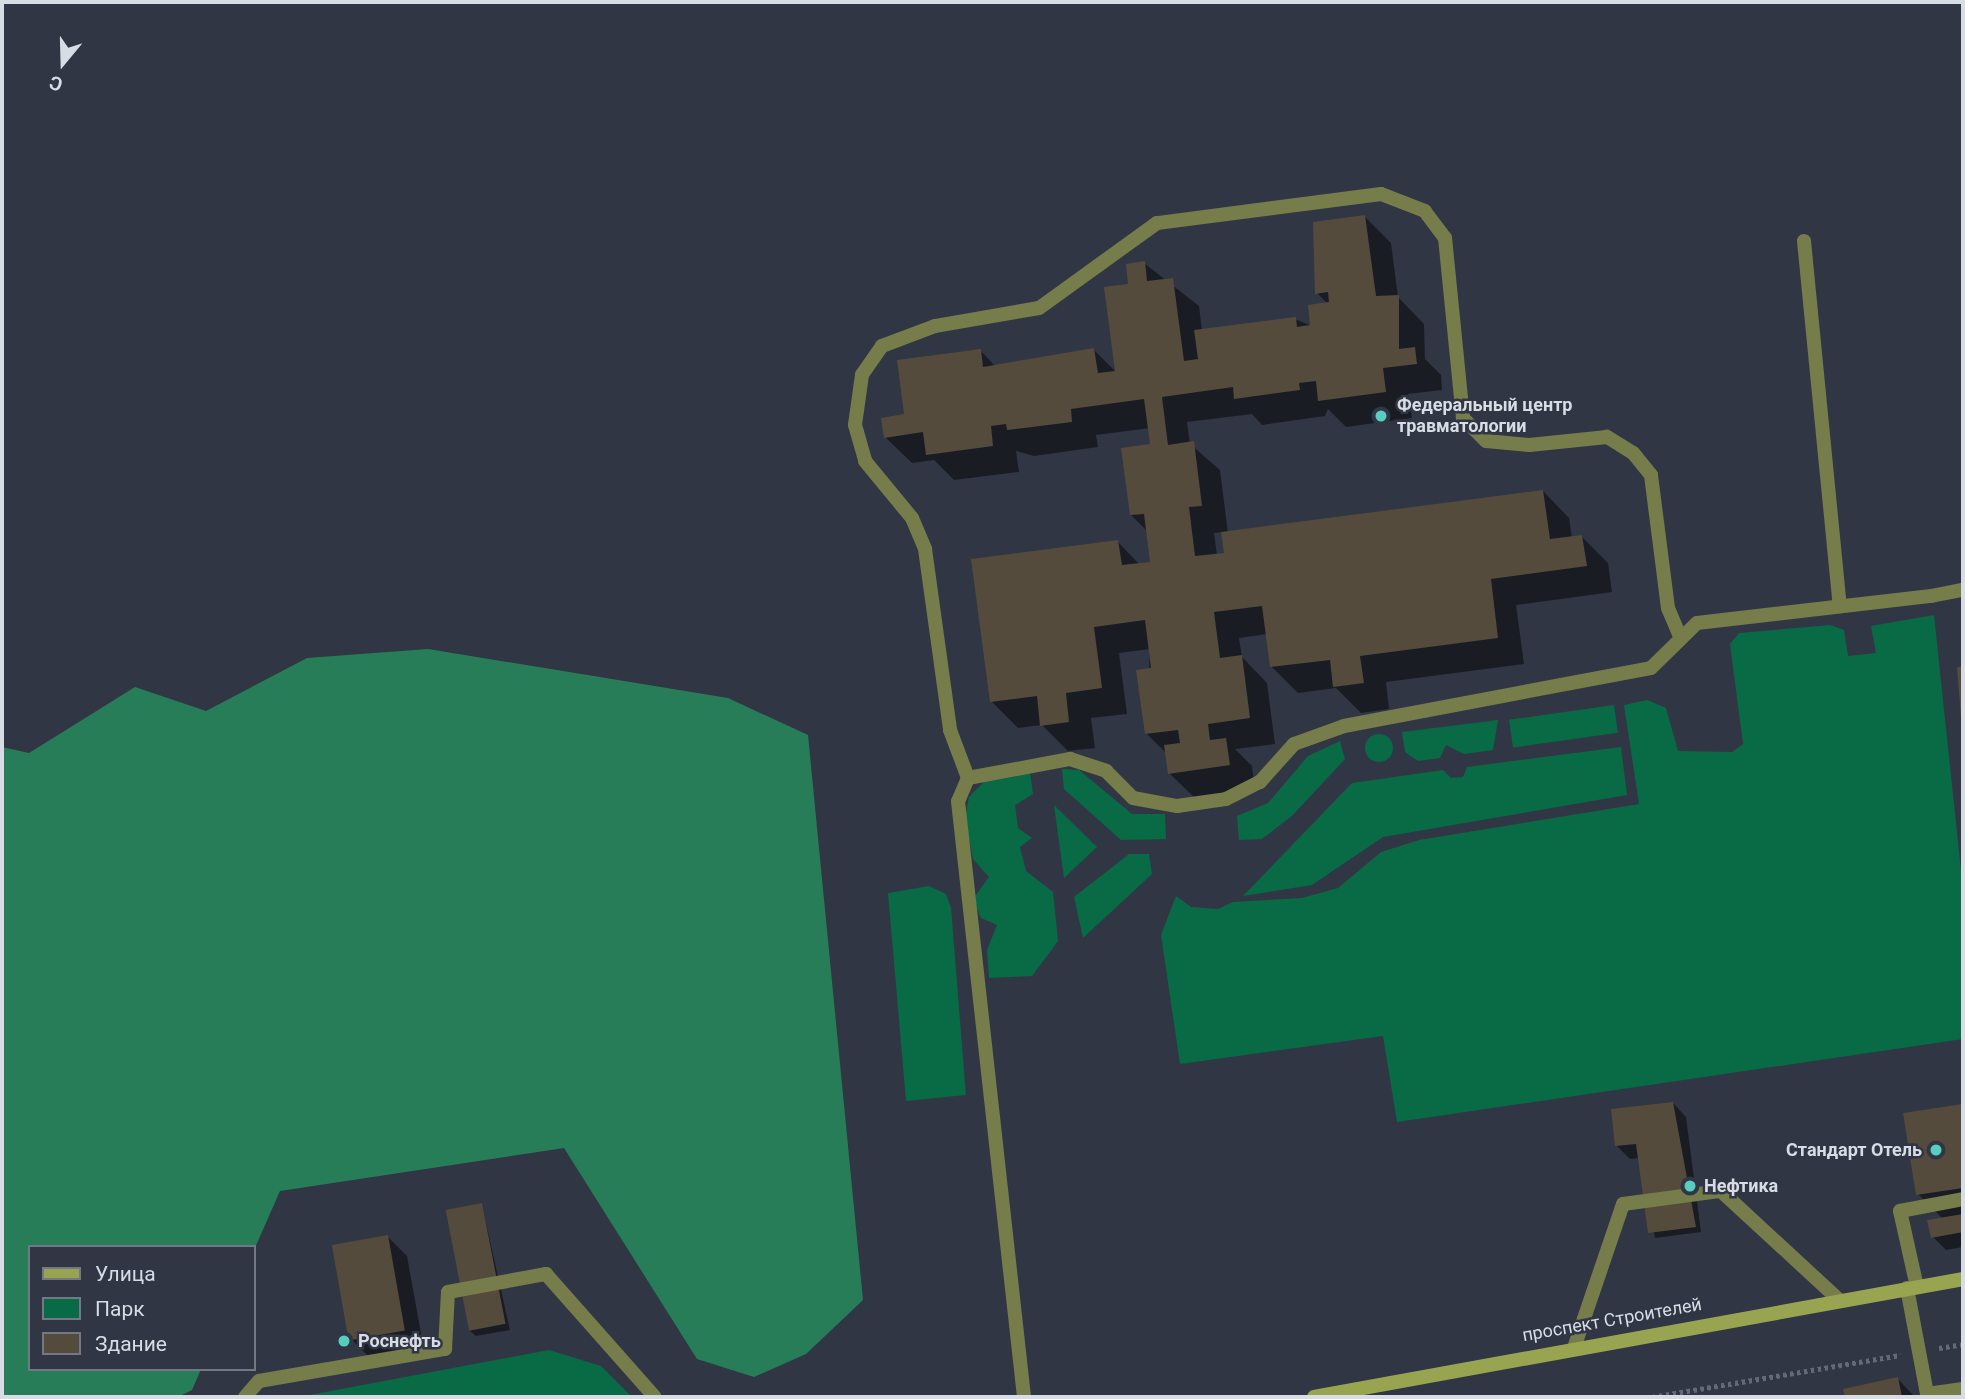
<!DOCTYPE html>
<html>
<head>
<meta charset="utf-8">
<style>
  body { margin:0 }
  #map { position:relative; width:1965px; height:1399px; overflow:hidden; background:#313644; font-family:Roboto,sans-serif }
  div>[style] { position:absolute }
  .green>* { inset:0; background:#096a46; transform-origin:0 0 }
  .round { border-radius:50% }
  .forest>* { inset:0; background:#277d57 }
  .shadow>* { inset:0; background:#0007 }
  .building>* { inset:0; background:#544b3d; transform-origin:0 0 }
  .path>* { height:4.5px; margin-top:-2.25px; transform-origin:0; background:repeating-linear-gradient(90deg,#646975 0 3.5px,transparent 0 7px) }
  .service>* { height:14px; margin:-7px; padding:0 7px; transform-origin:7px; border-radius:7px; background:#767d4a }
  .minor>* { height:14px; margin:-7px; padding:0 7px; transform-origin:7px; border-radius:7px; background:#767d4a }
  .secondary>* { height:14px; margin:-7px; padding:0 7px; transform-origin:7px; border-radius:7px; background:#99a450 }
  .dots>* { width:19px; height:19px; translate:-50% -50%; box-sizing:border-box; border:4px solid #313644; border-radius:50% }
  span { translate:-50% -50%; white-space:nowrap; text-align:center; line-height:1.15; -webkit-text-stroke:5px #313644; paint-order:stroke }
  .poi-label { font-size:18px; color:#d8dce5; font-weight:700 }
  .left { translate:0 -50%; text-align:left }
  .right { translate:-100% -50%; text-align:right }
  .street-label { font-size:18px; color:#d8dce5 }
  .frame { position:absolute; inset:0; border:4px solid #d8dce5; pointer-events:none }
  .legend { position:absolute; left:28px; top:1245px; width:228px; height:126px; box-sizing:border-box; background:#313644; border:2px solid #747884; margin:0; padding:9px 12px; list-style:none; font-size:21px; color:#d8dce5 }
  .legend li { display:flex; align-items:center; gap:14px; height:35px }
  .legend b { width:35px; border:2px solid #747884 }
  .north { position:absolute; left:28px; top:28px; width:70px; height:70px; -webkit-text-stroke:5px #313644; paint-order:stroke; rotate:199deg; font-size:19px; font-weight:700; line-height:28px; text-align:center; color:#d8dce5 }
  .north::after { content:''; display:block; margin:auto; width:24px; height:32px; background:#d8dce5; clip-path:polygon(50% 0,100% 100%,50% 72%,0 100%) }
</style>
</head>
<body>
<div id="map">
  <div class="green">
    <div style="clip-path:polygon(1934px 615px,1963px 889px,1963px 1039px,1397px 1122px,1383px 1036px,1180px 1064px,1161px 935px,1176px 896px,1191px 907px,1218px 909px,1233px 902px,1302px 898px,1338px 888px,1381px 852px,1419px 840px,1639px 804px,1624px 705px,1647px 700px,1666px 708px,1678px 751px,1732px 752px,1743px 744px,1730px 644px,1739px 633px,1830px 625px,1844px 630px,1848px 656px,1876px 653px,1871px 626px)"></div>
    <div style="left:1614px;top:705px;width:28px;height:106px;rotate:82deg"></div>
    <div style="clip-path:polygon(1498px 720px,1493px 750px,1464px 754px,1446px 745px,1440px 758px,1418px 761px,1405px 752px,1402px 732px)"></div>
    <div class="round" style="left:1365px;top:734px;width:28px;height:28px"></div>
    <div style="clip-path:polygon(1340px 741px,1345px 759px,1292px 816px,1262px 839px,1239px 840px,1237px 816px,1268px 803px,1308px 756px)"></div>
    <div style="clip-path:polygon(1621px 747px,1627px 795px,1383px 837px,1312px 885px,1243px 896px,1352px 783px,1443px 770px,1451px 778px,1463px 777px,1467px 767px)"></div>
    <div style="clip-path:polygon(1062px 769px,1079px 770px,1132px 814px,1165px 814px,1166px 839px,1121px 840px,1064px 789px)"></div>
    <div style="clip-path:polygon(1030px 772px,1033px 794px,1015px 805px,1018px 828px,1032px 838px,1020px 847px,1026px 871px,1053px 892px,1058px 941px,1032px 976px,989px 978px,987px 950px,997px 925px,981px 918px,973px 899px,989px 877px,973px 859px,965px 819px,969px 797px,985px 781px)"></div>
    <div style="clip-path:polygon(1054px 805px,1097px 847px,1064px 878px)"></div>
    <div style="clip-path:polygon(1129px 854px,1149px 854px,1152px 874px,1083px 938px,1074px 897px)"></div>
    <div style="clip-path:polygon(929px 886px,946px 894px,951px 908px,966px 1095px,906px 1101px,888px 893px)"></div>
    <div style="clip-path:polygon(549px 1350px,601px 1366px,632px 1397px,299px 1397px)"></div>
  </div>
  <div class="forest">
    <div style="clip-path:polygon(428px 649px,728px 698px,808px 735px,863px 1300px,806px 1354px,754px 1377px,697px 1359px,564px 1148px,280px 1191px,254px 1250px,30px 1247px,30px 1369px,201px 1369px,192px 1390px,178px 1397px,2px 1397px,2px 747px,29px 753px,135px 687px,206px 711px,307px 658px)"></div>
  </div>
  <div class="shadow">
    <div style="clip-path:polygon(evenodd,1365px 217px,1391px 243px,1398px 297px,1424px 324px,1425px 359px,1441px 375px,1442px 390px,1408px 394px,1412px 418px,1346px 427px,1328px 409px,1325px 416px,1262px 425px,1252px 414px,1187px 422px,1190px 444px,1220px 470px,1228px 533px,1543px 491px,1569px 518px,1572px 538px,1582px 537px,1608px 563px,1612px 592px,1516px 605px,1524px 664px,1386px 682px,1389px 709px,1361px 713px,1336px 688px,1298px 693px,1271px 666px,1267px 634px,1239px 638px,1242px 657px,1267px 683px,1275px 744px,1235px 749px,1252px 766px,1255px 791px,1196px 799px,1169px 773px,1167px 754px,1146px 733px,1150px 649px,1119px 653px,1127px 714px,1091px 718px,1095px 748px,1068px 751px,1042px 725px,1018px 728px,992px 702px,1118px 542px,1140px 565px,1152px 563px,1148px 532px,1131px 515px,1152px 445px,1150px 428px,1096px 435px,1098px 447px,1034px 456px,1016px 451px,1019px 472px,954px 480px,934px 460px,912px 463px,885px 437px,980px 350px,996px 367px,1094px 350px,1117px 373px,1130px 286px,1144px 263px,1199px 306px,1202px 331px,1295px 319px,1312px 326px,1328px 304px,1317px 293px,1365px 217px,1223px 532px,1226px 554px,1217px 555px,1214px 533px,1223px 532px)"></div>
    <div style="clip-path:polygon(1673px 1103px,1686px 1117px,1701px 1232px,1655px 1238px,1639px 1158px,1630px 1159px,1617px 1146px)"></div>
    <div style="clip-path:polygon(1963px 1105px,1963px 1247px,1946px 1250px,1933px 1237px,1943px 1219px,1918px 1194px,1905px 1115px)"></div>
    <div style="clip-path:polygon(482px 1205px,510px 1330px,476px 1336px,469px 1330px)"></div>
    <div style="clip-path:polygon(387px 1236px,407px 1256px,424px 1350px,371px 1359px,351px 1339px)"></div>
    <div style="clip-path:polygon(1898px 1379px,1915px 1397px,1846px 1397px,1845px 1391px)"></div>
  </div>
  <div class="building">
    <div style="clip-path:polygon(1365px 215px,1376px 296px,1399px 295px,1399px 349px,1415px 347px,1417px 364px,1383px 368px,1386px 392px,1318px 401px,1316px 381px,1299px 383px,1300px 390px,1234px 399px,1233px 387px,1162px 397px,1168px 445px,1194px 441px,1202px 506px,1189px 507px,1195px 556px,1224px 553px,1221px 532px,1543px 490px,1550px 539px,1582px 535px,1587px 566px,1491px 579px,1498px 638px,1360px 656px,1364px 683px,1333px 687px,1330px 660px,1270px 667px,1262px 606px,1214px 612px,1220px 658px,1242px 655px,1250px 718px,1208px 724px,1210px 740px,1226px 738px,1230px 765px,1168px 774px,1164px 745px,1180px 743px,1178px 730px,1145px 734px,1136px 670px,1151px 668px,1145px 620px,1094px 627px,1102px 688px,1066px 693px,1069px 722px,1040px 726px,1037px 696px,990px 702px,971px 559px,1118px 540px,1122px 565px,1150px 562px,1144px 514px,1130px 515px,1121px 448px,1150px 444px,1144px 399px,1071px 409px,1072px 422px,1007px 430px,1006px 424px,991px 426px,993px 446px,926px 455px,923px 432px,884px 438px,881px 418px,904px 414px,897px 360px,981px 349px,983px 367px,1094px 348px,1098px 373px,1115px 371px,1104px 287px,1128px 284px,1126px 264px,1145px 261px,1147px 281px,1173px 278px,1184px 361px,1198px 359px,1194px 330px,1296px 317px,1297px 327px,1310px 325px,1308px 305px,1329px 302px,1328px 292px,1315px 294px,1313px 222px)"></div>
    <div style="clip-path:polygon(1957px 667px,1963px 667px,1963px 717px,1961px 717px)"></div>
    <div style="clip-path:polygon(1673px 1102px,1696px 1227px,1648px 1233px,1636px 1144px,1615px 1146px,1611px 1109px)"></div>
    <div style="clip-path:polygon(1963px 1104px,1963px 1188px,1916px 1195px,1903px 1113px)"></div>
    <div style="left:482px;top:1203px;width:123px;height:37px;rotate:79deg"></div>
    <div style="clip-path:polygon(1963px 1214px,1963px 1232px,1931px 1238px,1927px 1220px)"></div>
    <div style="left:388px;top:1235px;width:97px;height:57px;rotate:80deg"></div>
    <div style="clip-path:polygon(1898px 1377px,1902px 1397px,1845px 1397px,1843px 1389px)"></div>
  </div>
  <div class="path">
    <div style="left:1939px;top:1348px;width:24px;rotate:-9deg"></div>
    <div style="left:1652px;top:1397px;width:252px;rotate:-9.6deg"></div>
  </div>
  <div class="service">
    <div style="left:1804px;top:241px;width:367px;rotate:84.4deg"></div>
    <div style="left:1679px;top:634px;width:28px;rotate:-113deg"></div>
    <div style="left:1668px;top:608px;width:134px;rotate:-97.3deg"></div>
    <div style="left:1651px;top:475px;width:28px;rotate:-129deg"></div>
    <div style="left:1633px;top:453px;width:31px;rotate:-148deg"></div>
    <div style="left:1607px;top:437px;width:78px;rotate:174.1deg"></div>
    <div style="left:1529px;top:445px;width:43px;rotate:-174.7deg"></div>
    <div style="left:1486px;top:441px;width:33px;rotate:-135deg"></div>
    <div style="left:1463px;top:418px;width:181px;rotate:-95.7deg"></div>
    <div style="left:1445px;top:238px;width:34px;rotate:-127deg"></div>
    <div style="left:1425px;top:211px;width:47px;rotate:-158.9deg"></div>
    <div style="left:1381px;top:194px;width:226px;rotate:172.6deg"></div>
    <div style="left:1157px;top:223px;width:145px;rotate:144.2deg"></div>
    <div style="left:1039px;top:308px;width:106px;rotate:170.2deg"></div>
    <div style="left:935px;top:326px;width:57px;rotate:159.3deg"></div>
    <div style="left:882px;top:346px;width:35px;rotate:125deg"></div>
    <div style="left:862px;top:375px;width:50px;rotate:98deg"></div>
    <div style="left:855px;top:425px;width:37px;rotate:74deg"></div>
    <div style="left:865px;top:461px;width:74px;rotate:50.5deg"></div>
    <div style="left:912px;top:518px;width:34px;rotate:67deg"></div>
    <div style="left:925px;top:549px;width:183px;rotate:82.1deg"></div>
    <div style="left:950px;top:730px;width:51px;rotate:69.4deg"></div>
    <div style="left:968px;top:778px;width:104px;rotate:-10.6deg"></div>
    <div style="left:1070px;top:759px;width:38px;rotate:18deg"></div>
    <div style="left:1106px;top:771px;width:38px;rotate:45deg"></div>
    <div style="left:1133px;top:798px;width:45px;rotate:10.3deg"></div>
    <div style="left:1177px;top:806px;width:49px;rotate:-8.1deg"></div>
    <div style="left:1226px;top:799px;width:38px;rotate:-27deg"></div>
    <div style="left:1260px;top:782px;width:51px;rotate:-48.2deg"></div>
    <div style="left:1294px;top:744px;width:53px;rotate:-19.8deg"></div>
    <div style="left:1344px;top:726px;width:312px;rotate:-10.7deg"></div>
    <div style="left:1651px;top:668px;width:64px;rotate:-44.4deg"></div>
    <div style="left:1697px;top:623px;width:236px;rotate:-6.6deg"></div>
    <div style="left:1917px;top:1287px;width:78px;rotate:-102.6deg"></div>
    <div style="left:1900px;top:1211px;width:64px;rotate:-10.8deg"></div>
    <div style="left:1907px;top:1288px;width:108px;rotate:79.3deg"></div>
    <div style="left:1927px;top:1394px;width:36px;rotate:-8deg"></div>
    <div style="left:1575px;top:1345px;width:149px;rotate:-71.2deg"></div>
    <div style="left:1623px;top:1204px;width:99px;rotate:-7.6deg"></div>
    <div style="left:1721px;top:1191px;width:161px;rotate:42.7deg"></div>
    <div style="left:245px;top:1397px;width:21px;rotate:-49deg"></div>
    <div style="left:259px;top:1381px;width:189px;rotate:-9.8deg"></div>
    <div style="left:445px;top:1349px;width:57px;rotate:-87deg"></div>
    <div style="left:448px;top:1292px;width:100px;rotate:-10.4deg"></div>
    <div style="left:546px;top:1274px;width:164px;rotate:48.5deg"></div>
  </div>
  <div class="minor">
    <div style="left:1931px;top:596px;width:33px;rotate:-11deg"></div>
    <div style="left:968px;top:778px;width:25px;rotate:113deg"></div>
    <div style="left:958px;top:801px;width:600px;rotate:83.68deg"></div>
  </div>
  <div class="secondary">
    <div style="left:1314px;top:1397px;width:660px;rotate:-10.3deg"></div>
  </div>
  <div class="dots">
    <div style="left:1381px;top:416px;background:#58cec1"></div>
    <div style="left:1936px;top:1150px;background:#58cec1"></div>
    <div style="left:1690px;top:1186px;background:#58cec1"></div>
    <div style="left:344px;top:1341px;background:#58cec1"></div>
  </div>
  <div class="poi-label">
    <span class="left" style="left:1397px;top:416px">Федеральный центр<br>травматологии</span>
    <span class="right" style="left:1922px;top:1150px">Стандарт Отель</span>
    <span class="left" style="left:1704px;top:1186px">Нефтика</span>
    <span class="left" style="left:358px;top:1341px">Роснефть</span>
  </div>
  <div class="street-label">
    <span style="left:1612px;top:1320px;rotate:-10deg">проспект Строителей</span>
  </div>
  <div class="frame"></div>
  <ul class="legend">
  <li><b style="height:9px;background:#99a450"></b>Улица</li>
  <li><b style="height:19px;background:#096a46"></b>Парк</li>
  <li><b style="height:19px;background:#544b3d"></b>Здание</li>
  </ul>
  <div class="north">С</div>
</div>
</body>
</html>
